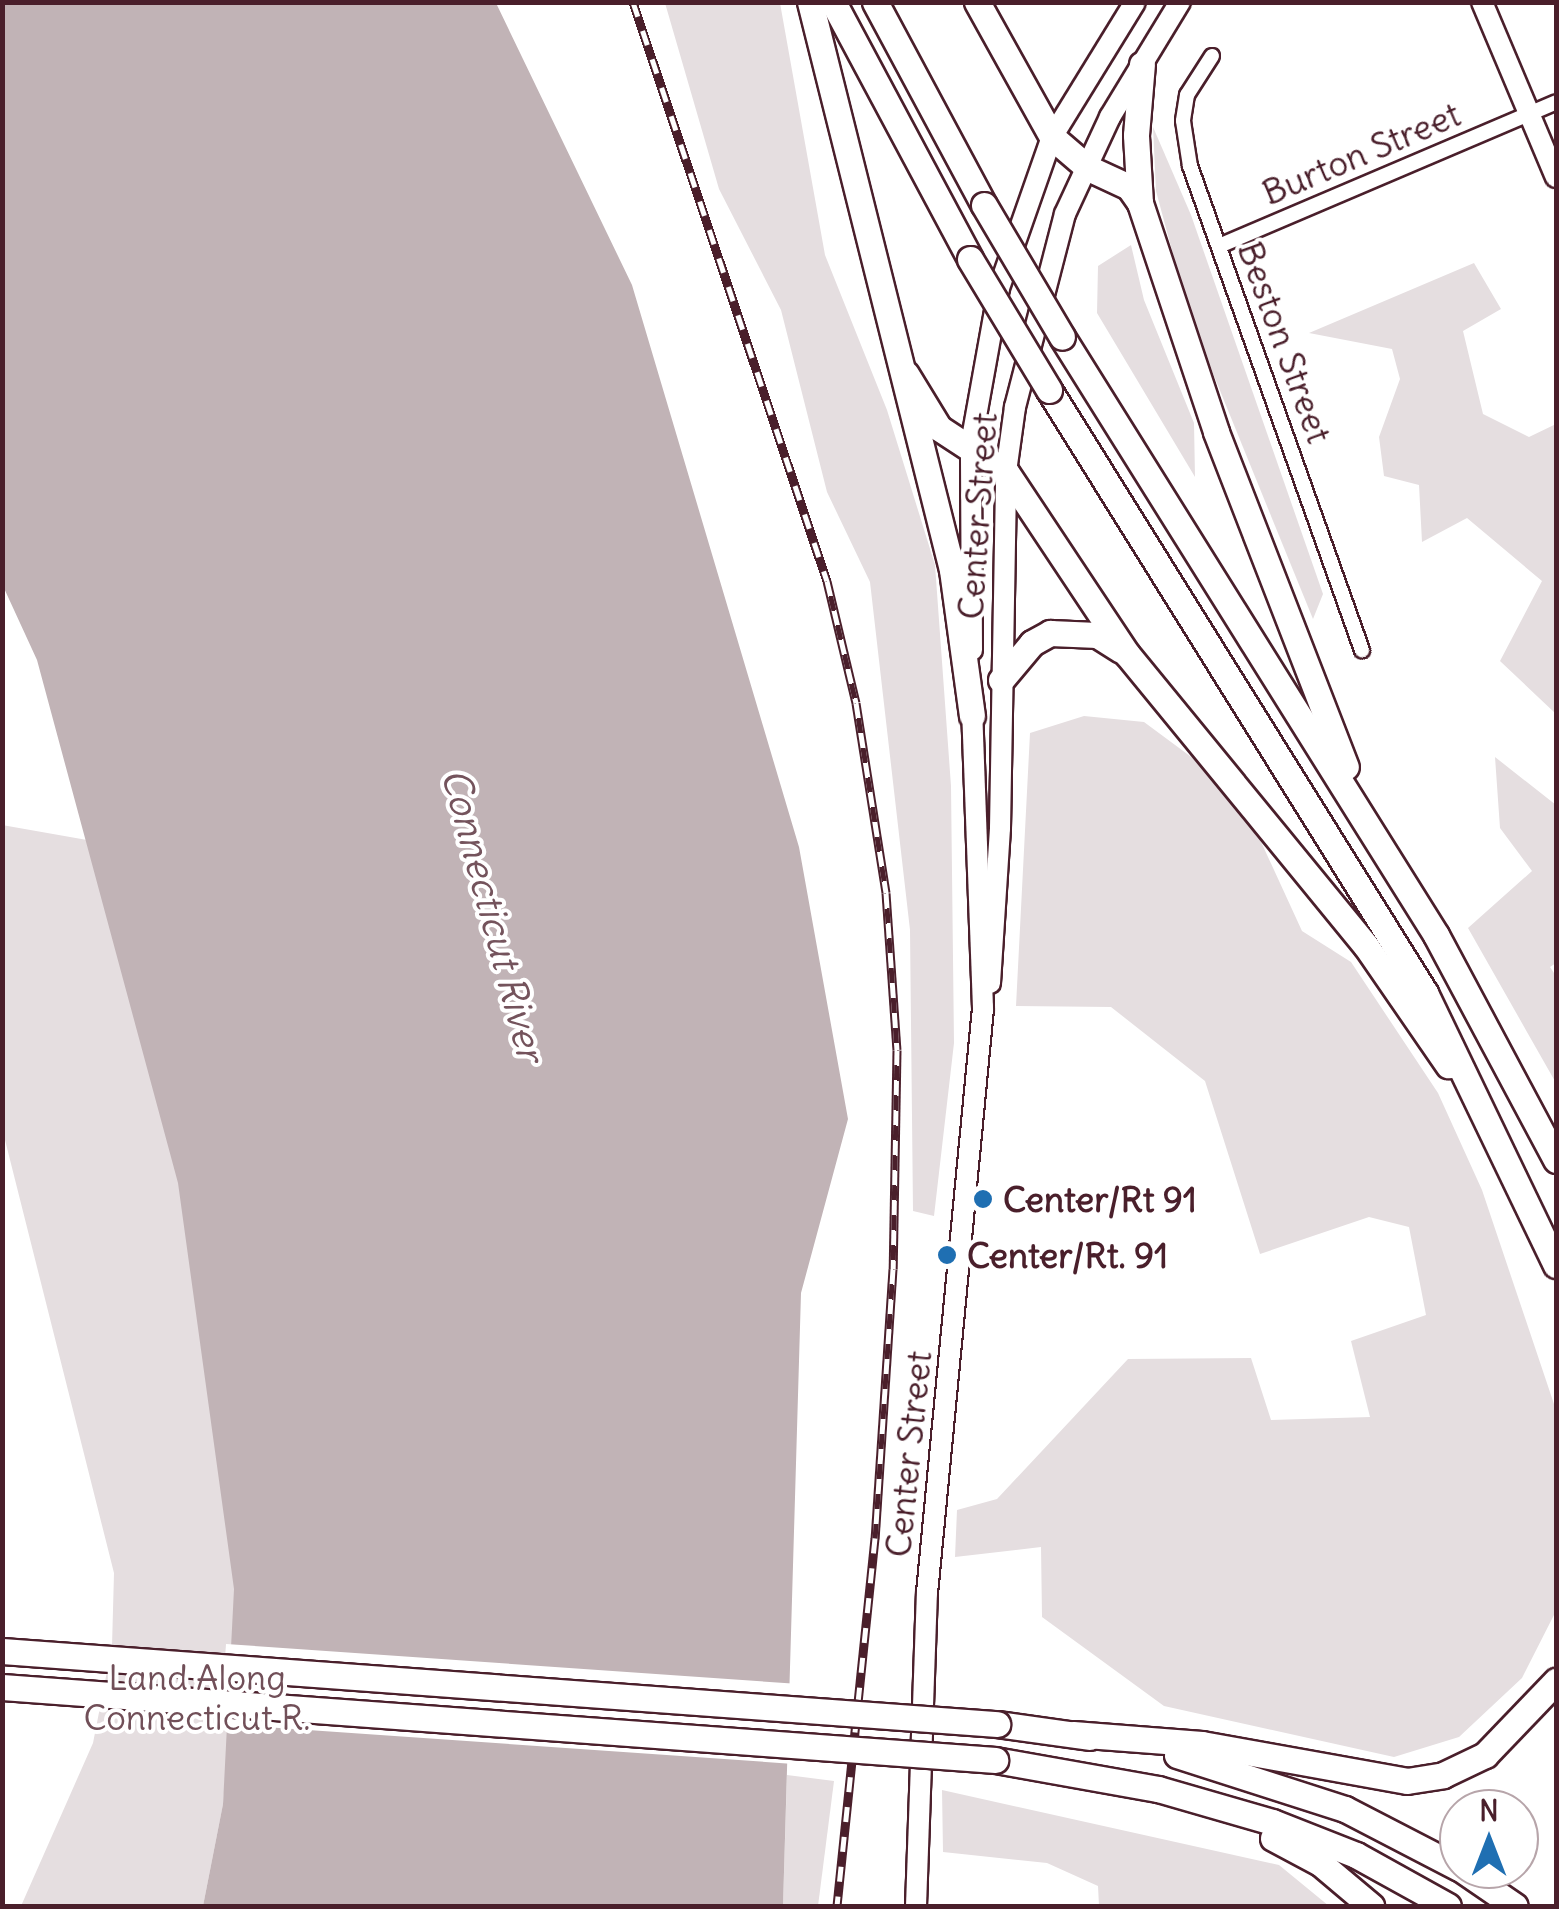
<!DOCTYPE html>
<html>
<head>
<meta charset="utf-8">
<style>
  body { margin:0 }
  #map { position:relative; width:1559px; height:1909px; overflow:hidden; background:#fff; font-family:Delius,sans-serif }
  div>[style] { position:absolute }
  .green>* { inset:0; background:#e5dee0 }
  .water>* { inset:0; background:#c1b3b6 }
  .pier>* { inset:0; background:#fff; transform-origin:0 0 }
  .roads { filter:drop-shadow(2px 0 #4a1f2b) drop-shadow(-2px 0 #4a1f2b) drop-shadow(0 2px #4a1f2b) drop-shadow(0 -2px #4a1f2b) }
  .street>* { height:14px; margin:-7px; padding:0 7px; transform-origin:7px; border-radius:7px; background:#fff }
  .secondary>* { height:20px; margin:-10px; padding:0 10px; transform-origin:10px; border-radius:10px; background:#fff }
  .highway>* { height:25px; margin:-12.5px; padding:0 12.5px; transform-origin:12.5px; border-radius:12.5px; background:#fff }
  .rail>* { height:9px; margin-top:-4.5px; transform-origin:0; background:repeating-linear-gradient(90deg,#fff 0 15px,#4a1f2b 0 30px); box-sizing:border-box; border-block:2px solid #4a1f2b }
  .bridges { filter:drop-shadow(2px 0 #4a1f2b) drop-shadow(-2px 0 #4a1f2b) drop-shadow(0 2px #4a1f2b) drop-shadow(0 -2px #4a1f2b) }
  .highway-bridge>* { height:25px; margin:-12.5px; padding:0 12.5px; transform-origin:12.5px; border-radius:12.5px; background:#fff }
  .dots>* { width:28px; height:28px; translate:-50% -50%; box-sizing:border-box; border:5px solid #fff; border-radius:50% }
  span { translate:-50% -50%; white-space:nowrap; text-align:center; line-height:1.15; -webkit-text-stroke:8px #fff; paint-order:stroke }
  .street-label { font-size:35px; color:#4a1f2b }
  .poi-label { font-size:35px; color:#4a1f2b; font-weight:700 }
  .left { translate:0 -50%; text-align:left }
  .park-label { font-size:35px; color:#714f58 }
  .water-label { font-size:38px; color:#74535c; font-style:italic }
  .frame { position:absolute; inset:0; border:5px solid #4a1f2b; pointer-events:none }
  .north { position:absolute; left:1439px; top:1789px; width:100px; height:100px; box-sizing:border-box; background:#fff; border:2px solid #b7a5aa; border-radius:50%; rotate:0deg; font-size:28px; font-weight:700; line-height:40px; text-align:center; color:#4a1f2b }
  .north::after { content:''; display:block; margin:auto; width:35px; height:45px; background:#1f6fb2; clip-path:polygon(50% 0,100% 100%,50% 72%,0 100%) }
</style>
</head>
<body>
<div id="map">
  <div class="green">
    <div style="clip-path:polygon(665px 3px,780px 3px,825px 255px,887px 410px,935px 565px,951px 786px,954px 1043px,934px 1216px,913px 1211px,910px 930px,870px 582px,827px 492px,781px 310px,719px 189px)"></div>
    <div style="clip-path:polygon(1153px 127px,1191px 215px,1323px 594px,1313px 619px,1190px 317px,1156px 191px)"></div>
    <div style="clip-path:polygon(1131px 245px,1144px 300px,1194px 423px,1195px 477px,1097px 313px,1098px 266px)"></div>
    <div style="clip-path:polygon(1474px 263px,1501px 309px,1463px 331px,1483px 414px,1529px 437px,1556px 424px,1556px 714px,1500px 661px,1542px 581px,1467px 518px,1422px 542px,1419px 485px,1384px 476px,1379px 437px,1400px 379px,1392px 349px,1309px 333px)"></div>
    <div style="clip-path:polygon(1084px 716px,1144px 722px,1194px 759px,1257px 833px,1302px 931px,1351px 962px,1438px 1093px,1482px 1190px,1556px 1410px,1556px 1611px,1522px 1678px,1459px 1737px,1394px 1757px,1164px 1706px,1042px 1617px,1041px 1547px,955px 1557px,957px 1510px,997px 1499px,1128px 1359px,1251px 1358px,1271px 1420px,1370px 1417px,1351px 1341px,1426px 1315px,1409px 1227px,1369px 1217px,1260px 1254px,1205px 1081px,1111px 1007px,1016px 1006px,1030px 733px)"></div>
    <div style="clip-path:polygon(1495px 757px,1556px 805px,1556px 963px,1550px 967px,1556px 976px,1556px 1083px,1468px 928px,1532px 871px,1500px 828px)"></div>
    <div style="clip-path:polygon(2px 825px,87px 840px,256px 1406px,223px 1804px,203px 1906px,21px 1906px,93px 1743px,112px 1646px,114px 1573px,3px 1132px)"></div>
    <div style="clip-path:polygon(787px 1775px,834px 1781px,818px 1906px,783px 1906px)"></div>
    <div style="clip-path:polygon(942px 1790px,1279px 1865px,1329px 1906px,1099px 1906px,1098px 1886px,1047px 1863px,943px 1852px)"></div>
  </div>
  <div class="water">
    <div style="clip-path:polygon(2px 3px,496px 3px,632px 285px,799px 847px,848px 1119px,801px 1293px,783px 1906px,203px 1906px,223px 1804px,234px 1589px,178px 1183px,37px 660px,3px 586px)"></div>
  </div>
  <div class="pier">
    <div style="left:226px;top:1644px;width:571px;height:80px;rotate:4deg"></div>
  </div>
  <div class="roads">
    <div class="street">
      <div style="left:1212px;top:56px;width:46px;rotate:122.7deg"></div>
      <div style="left:1187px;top:95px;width:26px;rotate:99deg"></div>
      <div style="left:1183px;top:121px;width:46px;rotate:81.2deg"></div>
      <div style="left:1190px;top:166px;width:514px;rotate:70.44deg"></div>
      <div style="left:1219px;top:246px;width:366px;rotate:-23.1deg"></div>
    </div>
    <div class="secondary">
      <div style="left:1482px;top:2px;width:190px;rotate:67.1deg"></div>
      <div style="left:972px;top:650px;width:206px;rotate:-90.3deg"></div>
      <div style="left:971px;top:444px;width:158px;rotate:-79.8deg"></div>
      <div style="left:999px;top:288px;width:160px;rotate:-70.7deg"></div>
      <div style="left:1052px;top:137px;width:158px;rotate:-58.4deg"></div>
      <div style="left:990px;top:983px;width:155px;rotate:-86.3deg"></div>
      <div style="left:1000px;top:828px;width:356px;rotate:-89deg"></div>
      <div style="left:1006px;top:472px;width:66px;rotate:-82.1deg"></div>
      <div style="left:1015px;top:407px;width:199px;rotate:-75.5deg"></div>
      <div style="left:1065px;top:214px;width:107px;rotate:-65.1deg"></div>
      <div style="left:1110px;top:117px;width:135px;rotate:-58.7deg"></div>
      <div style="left:916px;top:1906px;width:313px;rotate:-88deg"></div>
      <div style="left:927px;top:1593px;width:588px;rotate:-84.53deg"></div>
      <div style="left:983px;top:1008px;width:304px;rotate:-92.1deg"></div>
    </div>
    <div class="highway">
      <div style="left:810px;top:2px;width:585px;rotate:75.96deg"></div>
      <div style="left:952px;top:570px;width:147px;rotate:82.2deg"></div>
      <div style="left:833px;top:2px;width:291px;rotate:61.9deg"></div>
      <div style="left:875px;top:2px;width:230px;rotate:61.8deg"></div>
      <div style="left:977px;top:2px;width:154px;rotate:60.9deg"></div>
      <div style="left:1052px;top:137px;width:48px;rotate:40.7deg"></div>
      <div style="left:1088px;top:168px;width:45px;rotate:24.9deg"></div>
      <div style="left:1129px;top:187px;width:19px;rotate:55deg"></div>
      <div style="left:1140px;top:203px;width:241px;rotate:71.6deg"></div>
      <div style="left:1216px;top:432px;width:359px;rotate:68.8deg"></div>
      <div style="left:1140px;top:203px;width:68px;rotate:-93.4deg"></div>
      <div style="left:1136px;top:135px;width:71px;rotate:-85.2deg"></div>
      <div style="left:1062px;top:337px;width:705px;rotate:57.98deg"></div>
      <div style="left:1436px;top:935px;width:255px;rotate:61.9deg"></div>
      <div style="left:906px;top:374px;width:63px;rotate:58.6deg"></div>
      <div style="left:939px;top:428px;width:80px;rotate:33.3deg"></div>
      <div style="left:1006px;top:472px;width:219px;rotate:56.4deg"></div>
      <div style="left:1127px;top:654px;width:377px;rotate:50.7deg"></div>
      <div style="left:1366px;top:946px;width:145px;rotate:55.4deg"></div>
      <div style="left:1049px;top:390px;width:711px;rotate:58.05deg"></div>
      <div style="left:1425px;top:993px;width:302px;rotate:64.3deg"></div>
      <div style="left:1001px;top:680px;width:48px;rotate:-50deg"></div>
      <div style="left:1032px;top:643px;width:21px;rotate:-29deg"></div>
      <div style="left:1050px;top:633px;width:47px;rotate:2.4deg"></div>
      <div style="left:1097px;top:635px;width:28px;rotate:32deg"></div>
      <div style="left:997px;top:1724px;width:93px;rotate:8deg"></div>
      <div style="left:1073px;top:1734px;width:129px;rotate:4.4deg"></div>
      <div style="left:1202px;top:1744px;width:208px;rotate:10.2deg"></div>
      <div style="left:1407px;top:1781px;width:36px;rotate:-9deg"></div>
      <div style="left:1443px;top:1775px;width:47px;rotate:-25.5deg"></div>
      <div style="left:1485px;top:1755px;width:103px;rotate:-46.2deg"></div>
      <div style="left:1177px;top:1755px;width:176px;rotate:17.8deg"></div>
      <div style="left:1345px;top:1809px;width:128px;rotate:27.4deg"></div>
      <div style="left:995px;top:1760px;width:166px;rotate:10.1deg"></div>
      <div style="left:1158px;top:1789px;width:119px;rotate:16.1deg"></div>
      <div style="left:1272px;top:1822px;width:90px;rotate:21.4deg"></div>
      <div style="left:1356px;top:1855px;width:105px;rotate:29deg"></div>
      <div style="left:1273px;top:1838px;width:53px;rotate:28deg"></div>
      <div style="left:1320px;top:1863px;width:67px;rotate:40.1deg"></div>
      <div style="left:1461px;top:1869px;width:65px;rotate:34.4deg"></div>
    </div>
  </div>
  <div class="rail">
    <div style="left:633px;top:2px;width:611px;rotate:71.48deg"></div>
    <div style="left:827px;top:581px;width:125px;rotate:76.6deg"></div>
    <div style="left:856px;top:703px;width:192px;rotate:81deg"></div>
    <div style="left:886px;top:893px;width:157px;rotate:86deg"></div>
    <div style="left:897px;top:1050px;width:219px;rotate:91deg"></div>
    <div style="left:893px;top:1269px;width:270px;rotate:93.8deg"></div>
    <div style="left:875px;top:1538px;width:370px;rotate:95.9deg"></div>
  </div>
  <div class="bridges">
    <div class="highway-bridge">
      <div style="left:984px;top:205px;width:153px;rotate:59.4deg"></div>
      <div style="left:970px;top:259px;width:153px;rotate:58.9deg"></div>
      <div style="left:2px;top:1651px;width:998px;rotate:4.2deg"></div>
      <div style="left:2px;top:1687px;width:996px;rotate:4.2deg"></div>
    </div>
  </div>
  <div class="dots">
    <div style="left:983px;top:1199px;background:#1f6fb2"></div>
    <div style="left:947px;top:1255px;background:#1f6fb2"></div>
  </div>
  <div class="street-label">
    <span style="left:1361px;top:153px;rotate:-23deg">Burton Street</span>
    <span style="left:1285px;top:342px;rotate:70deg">Beston Street</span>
    <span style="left:977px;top:516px;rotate:-86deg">Center Street</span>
    <span style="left:908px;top:1454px;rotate:-84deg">Center Street</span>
  </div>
  <div class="poi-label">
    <span class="left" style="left:1003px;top:1199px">Center/Rt 91</span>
    <span class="left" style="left:967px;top:1255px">Center/Rt. 91</span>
  </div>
  <div class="park-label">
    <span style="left:197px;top:1697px">Land Along<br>Connecticut R.</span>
  </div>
  <div class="water-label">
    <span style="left:493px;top:915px;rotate:75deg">Connecticut River</span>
  </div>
  <div class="frame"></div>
  <div class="north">N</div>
</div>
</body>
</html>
